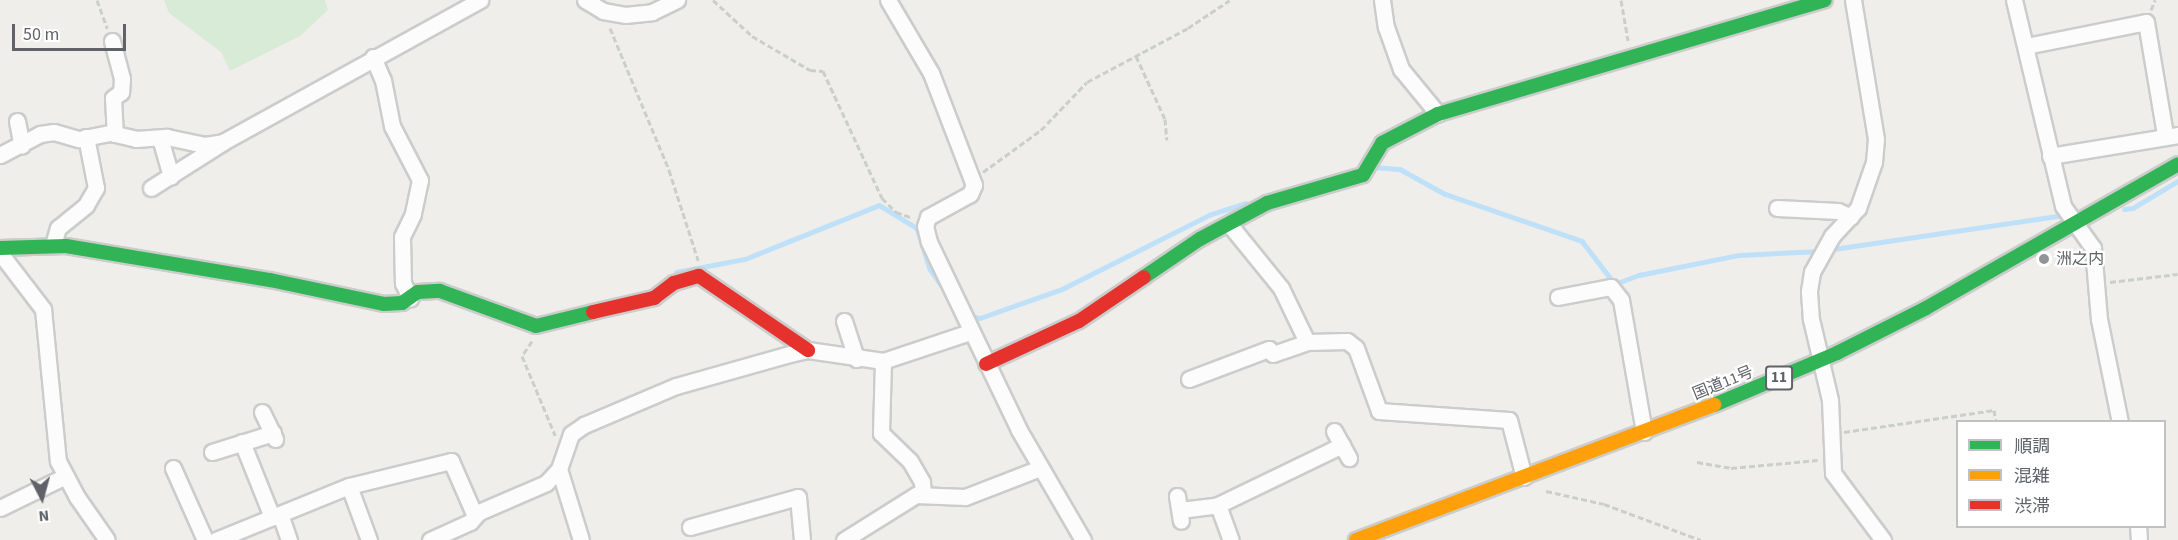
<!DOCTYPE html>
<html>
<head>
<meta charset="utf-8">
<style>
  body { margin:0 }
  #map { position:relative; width:2178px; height:540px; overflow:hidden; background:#efeeea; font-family:"Source Sans 3","Noto Sans JP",sans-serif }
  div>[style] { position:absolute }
  .green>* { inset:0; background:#d8ebd6 }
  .stream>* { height:4.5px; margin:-2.25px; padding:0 2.25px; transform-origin:2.25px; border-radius:2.25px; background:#bfe0f9 }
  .path>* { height:3px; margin-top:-1.5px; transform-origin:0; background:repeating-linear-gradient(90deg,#cacfcc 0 6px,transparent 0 9px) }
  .roads { filter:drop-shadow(2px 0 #cbcccc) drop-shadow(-2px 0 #cbcccc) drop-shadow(0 2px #cbcccc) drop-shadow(0 -2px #cbcccc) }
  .street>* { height:15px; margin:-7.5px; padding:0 7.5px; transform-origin:7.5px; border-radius:7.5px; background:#fdfcfc }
  .fast>* { height:14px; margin:-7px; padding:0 7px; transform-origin:7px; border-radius:7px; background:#30b455 }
  .slow>* { height:14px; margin:-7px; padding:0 7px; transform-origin:7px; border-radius:7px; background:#ff9f0a }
  .jam>* { height:14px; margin:-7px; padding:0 7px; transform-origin:7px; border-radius:7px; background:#e5322d }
  .dots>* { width:16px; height:16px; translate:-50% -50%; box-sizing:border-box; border:3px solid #fff; border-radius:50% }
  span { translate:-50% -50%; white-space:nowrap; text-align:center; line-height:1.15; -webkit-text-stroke:4.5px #fff; paint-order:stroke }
  .shield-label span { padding:2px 4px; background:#fff; border:2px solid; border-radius:4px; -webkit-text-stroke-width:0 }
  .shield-label { font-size:15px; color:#5f6368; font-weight:700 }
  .poi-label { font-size:16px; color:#5f6368 }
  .left { translate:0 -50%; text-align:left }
  .street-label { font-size:16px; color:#5f6368 }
  .legend { position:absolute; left:1956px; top:420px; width:210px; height:108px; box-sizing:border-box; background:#fff; border:2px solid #bfc1c3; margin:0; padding:8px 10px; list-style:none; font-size:18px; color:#5f6368 }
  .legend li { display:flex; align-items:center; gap:12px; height:30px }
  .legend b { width:30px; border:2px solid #bfc1c3 }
  .north { position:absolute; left:12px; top:468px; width:60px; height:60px; -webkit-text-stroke:4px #fff; paint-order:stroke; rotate:174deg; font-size:16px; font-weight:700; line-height:24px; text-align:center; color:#5f6368 }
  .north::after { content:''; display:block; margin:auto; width:21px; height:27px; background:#5f6368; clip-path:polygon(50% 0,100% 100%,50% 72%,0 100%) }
  .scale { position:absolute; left:12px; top:24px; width:114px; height:27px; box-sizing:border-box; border:3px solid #5f6368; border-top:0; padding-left:8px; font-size:18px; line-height:21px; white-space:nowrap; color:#5f6368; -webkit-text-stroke:4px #fff; paint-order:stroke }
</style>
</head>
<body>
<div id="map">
  <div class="green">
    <div style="clip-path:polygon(164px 0,325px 0,328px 10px,300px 36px,230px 71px,221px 52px,169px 13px)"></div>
  </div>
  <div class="stream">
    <div style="left:1375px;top:167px;width:25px;rotate:5deg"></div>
    <div style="left:1400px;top:169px;width:51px;rotate:29.1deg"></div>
    <div style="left:1445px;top:194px;width:145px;rotate:18.9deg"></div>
    <div style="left:1582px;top:241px;width:54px;rotate:52.5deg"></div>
    <div style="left:1615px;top:284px;width:26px;rotate:-21deg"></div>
    <div style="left:1639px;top:275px;width:102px;rotate:-11.3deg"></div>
    <div style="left:1739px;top:255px;width:80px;rotate:-2.9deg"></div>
    <div style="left:2124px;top:209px;width:9px;rotate:-6deg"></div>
    <div style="left:2133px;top:208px;width:52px;rotate:-31deg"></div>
    <div style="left:1827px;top:250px;width:241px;rotate:-8.4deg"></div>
    <div style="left:676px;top:272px;width:70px;rotate:-10.7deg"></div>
    <div style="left:745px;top:259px;width:144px;rotate:-21.9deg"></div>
    <div style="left:879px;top:205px;width:44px;rotate:31.2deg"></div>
    <div style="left:917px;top:228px;width:43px;rotate:72.4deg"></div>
    <div style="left:930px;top:269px;width:24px;rotate:55deg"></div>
    <div style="left:966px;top:315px;width:14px;rotate:12deg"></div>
    <div style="left:980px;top:318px;width:87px;rotate:-19.5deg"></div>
    <div style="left:1062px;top:289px;width:165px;rotate:-26.7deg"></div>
    <div style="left:1209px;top:215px;width:38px;rotate:-18deg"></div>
  </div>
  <div class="path">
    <div style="left:97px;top:0;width:30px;rotate:70deg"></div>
    <div style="left:713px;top:0;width:53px;rotate:42.7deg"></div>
    <div style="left:752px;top:36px;width:67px;rotate:30.4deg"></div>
    <div style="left:810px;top:70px;width:13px;rotate:4deg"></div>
    <div style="left:823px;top:71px;width:140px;rotate:65.1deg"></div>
    <div style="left:882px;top:198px;width:20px;rotate:45deg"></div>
    <div style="left:896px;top:212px;width:18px;rotate:19deg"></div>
    <div style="left:1621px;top:0;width:41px;rotate:80.1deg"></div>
    <div style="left:2151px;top:10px;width:11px;rotate:-68deg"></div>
    <div style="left:610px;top:28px;width:154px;rotate:67.4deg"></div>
    <div style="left:669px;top:170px;width:95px;rotate:72.1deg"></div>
    <div style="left:1136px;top:56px;width:69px;rotate:65.3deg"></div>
    <div style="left:1165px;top:119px;width:21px;rotate:85deg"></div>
    <div style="left:983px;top:172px;width:72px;rotate:-35.9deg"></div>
    <div style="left:1041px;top:130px;width:66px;rotate:-46.2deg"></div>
    <div style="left:1087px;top:82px;width:115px;rotate:-28.1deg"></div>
    <div style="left:1188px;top:28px;width:50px;rotate:-33.7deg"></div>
    <div style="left:2110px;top:282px;width:68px;rotate:-6.7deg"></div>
    <div style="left:532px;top:341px;width:18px;rotate:124deg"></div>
    <div style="left:522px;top:356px;width:86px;rotate:67.3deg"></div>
    <div style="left:1844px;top:432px;width:152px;rotate:-8.3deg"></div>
    <div style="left:1994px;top:410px;width:12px;rotate:81deg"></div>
    <div style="left:1697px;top:462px;width:35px;rotate:10deg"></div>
    <div style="left:1731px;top:468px;width:87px;rotate:-5.3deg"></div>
    <div style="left:1546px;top:491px;width:59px;rotate:12.6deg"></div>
    <div style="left:1604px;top:504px;width:103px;rotate:20.4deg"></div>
  </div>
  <div class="roads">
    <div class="street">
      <div style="left:585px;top:0;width:21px;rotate:31deg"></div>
      <div style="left:603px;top:11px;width:22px;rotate:10deg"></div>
      <div style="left:625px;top:15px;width:27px;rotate:-6deg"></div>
      <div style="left:652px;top:12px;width:28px;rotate:-26deg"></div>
      <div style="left:888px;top:0;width:85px;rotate:59.5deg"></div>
      <div style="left:931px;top:73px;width:120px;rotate:69deg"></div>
      <div style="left:974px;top:185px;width:10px;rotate:114deg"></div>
      <div style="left:970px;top:194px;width:48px;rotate:151.3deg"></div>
      <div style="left:928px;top:217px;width:9px;rotate:108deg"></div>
      <div style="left:925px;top:226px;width:16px;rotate:76deg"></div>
      <div style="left:929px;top:242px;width:208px;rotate:64.4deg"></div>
      <div style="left:1019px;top:430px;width:127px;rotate:59.8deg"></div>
      <div style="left:1382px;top:0;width:27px;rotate:82deg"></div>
      <div style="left:1386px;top:27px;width:45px;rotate:70.3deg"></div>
      <div style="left:1401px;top:69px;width:58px;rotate:50.6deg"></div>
      <div style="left:1853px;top:0;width:141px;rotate:80.6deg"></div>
      <div style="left:1876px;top:139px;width:23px;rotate:95deg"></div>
      <div style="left:1874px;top:162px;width:49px;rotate:109.2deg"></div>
      <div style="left:1858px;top:208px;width:38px;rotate:133deg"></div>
      <div style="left:1832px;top:236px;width:41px;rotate:119.1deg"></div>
      <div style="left:1812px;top:272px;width:20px;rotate:99deg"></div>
      <div style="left:1809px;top:292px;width:27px;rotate:86deg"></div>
      <div style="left:1811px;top:319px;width:83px;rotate:76.8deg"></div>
      <div style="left:1830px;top:400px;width:73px;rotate:87.6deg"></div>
      <div style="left:1833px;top:473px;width:84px;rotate:53.3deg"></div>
      <div style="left:2014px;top:0;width:212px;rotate:76.6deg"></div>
      <div style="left:2063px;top:206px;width:52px;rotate:54.5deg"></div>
      <div style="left:2093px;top:248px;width:71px;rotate:85.2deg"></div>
      <div style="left:2099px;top:319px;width:105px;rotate:78.5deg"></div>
      <div style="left:112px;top:41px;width:39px;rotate:75deg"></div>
      <div style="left:122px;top:79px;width:13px;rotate:94deg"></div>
      <div style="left:121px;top:92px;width:10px;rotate:143deg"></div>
      <div style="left:113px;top:98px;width:36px;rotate:87deg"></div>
      <div style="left:2026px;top:46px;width:122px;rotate:-11.3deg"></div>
      <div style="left:2146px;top:22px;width:114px;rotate:80.4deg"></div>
      <div style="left:373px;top:57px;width:25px;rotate:67deg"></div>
      <div style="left:383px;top:80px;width:47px;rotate:78.9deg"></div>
      <div style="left:392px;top:126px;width:61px;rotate:62.6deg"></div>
      <div style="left:420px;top:180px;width:35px;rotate:102deg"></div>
      <div style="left:413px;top:214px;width:25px;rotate:116deg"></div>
      <div style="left:402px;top:237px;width:46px;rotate:88.8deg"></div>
      <div style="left:403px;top:283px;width:17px;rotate:65deg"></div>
      <div style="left:17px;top:121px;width:25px;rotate:79deg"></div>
      <div style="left:160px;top:138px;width:40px;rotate:74deg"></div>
      <div style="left:0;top:155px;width:45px;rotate:-27.7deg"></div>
      <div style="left:40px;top:134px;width:14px;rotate:-8deg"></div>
      <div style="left:54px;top:132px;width:26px;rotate:16deg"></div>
      <div style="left:79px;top:139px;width:33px;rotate:-11deg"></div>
      <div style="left:111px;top:133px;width:26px;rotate:13deg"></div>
      <div style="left:136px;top:139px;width:31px;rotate:-4deg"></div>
      <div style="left:167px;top:137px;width:39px;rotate:12deg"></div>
      <div style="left:205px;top:145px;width:18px;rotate:-9deg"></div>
      <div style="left:223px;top:142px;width:294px;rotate:-28.9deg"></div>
      <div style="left:2050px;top:156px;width:130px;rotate:-9.3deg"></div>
      <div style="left:151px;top:188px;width:84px;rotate:-32.4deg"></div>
      <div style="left:1777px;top:208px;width:61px;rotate:2.8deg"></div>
      <div style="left:1838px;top:211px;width:14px;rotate:25deg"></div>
      <div style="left:1229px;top:224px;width:82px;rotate:50.9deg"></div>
      <div style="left:1281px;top:288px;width:60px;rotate:64.3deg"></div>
      <div style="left:1307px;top:342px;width:40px;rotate:-1.4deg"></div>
      <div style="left:1347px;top:341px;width:11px;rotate:38deg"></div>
      <div style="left:1356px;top:348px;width:67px;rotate:69.9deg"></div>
      <div style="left:1379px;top:411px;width:130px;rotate:4deg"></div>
      <div style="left:1509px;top:420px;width:59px;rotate:75.3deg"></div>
      <div style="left:53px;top:245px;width:18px;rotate:-74deg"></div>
      <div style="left:58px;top:228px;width:36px;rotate:-39deg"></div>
      <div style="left:86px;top:205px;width:20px;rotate:-60deg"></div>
      <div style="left:96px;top:188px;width:52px;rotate:-101.1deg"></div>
      <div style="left:0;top:253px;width:71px;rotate:52.5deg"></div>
      <div style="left:43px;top:309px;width:153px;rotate:84.4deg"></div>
      <div style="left:58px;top:461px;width:41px;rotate:62.2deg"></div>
      <div style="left:77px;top:497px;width:52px;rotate:55.1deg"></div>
      <div style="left:1558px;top:297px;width:54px;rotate:-10.7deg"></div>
      <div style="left:1611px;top:287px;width:16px;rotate:52deg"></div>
      <div style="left:1621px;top:300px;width:134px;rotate:80.1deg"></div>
      <div style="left:844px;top:321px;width:40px;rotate:72deg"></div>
      <div style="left:883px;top:361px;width:72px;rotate:91.6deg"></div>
      <div style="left:881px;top:433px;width:40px;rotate:44deg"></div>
      <div style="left:910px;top:461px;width:24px;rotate:60deg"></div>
      <div style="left:922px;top:482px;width:12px;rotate:85deg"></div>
      <div style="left:1189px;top:379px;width:85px;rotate:-20.6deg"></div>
      <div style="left:1269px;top:349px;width:6px;rotate:51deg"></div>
      <div style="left:1273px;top:354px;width:36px;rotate:-19deg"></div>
      <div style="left:262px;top:412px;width:30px;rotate:64deg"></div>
      <div style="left:1334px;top:431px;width:31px;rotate:61deg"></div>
      <div style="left:242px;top:442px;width:81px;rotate:68.2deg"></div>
      <div style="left:212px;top:452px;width:64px;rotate:-17.3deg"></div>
      <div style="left:173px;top:468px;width:79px;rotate:66deg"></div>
      <div style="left:349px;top:486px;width:58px;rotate:69.7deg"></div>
      <div style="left:1177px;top:496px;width:25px;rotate:81deg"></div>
      <div style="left:1218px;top:505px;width:37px;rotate:70deg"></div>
      <div style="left:0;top:508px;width:73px;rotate:-25.9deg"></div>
      <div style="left:1180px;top:510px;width:38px;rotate:-7deg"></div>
      <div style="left:1218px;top:505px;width:138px;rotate:-25.8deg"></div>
      <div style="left:280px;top:514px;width:28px;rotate:71deg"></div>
      <div style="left:2138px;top:526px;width:14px;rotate:86deg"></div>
      <div style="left:690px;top:527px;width:112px;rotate:-15.5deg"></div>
      <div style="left:798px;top:497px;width:43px;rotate:84.7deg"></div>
      <div style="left:216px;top:540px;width:144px;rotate:-22.1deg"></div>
      <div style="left:349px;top:486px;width:105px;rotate:-13.8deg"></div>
      <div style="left:451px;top:461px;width:60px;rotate:66.4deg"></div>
      <div style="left:430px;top:540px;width:44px;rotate:-24.2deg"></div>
      <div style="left:470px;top:522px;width:13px;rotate:-48deg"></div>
      <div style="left:479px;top:512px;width:73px;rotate:-23.4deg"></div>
      <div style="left:546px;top:483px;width:19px;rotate:-47deg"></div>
      <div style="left:581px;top:540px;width:74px;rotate:-107.2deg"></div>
      <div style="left:559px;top:469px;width:37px;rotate:-71deg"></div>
      <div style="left:571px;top:434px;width:16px;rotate:-35deg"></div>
      <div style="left:584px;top:425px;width:100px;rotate:-23deg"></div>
      <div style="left:676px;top:386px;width:118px;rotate:-15.7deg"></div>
      <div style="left:790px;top:354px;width:18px;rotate:-13deg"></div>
      <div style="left:808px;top:350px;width:76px;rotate:8.3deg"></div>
      <div style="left:883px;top:361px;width:92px;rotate:-18.4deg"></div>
      <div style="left:844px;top:540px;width:85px;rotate:-32deg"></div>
      <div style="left:916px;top:495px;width:49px;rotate:2.3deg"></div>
      <div style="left:965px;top:497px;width:80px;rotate:-21.1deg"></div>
    </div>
    <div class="fast">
      <div style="left:0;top:248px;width:66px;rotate:-1.7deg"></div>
      <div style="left:66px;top:246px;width:207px;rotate:9.5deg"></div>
      <div style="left:270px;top:280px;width:116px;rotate:11.9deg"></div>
      <div style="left:384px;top:304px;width:18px;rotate:-3deg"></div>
      <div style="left:402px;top:303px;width:19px;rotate:-35deg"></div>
      <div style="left:418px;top:292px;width:22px;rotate:-3deg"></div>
      <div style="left:440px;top:291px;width:102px;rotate:20deg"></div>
      <div style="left:536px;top:326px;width:59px;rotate:-13.8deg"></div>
      <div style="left:1144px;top:277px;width:68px;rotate:-34.2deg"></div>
      <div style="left:1200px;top:239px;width:76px;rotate:-28.2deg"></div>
      <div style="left:1267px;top:203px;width:100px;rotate:-16.3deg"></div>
      <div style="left:1363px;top:175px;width:37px;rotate:-59deg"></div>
      <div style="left:1382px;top:143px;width:63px;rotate:-27.4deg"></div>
      <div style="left:1438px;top:114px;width:403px;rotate:-16.4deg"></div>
      <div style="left:1714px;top:405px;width:134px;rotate:-22.9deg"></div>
      <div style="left:1837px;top:353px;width:100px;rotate:-26.8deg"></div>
      <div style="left:1926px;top:308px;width:290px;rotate:-29.7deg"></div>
    </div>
    <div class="slow">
      <div style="left:1356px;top:540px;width:383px;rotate:-20.7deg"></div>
    </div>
    <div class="jam">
      <div style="left:593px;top:312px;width:63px;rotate:-12.9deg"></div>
      <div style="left:654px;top:298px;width:25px;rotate:-37deg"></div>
      <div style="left:674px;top:283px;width:26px;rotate:-16deg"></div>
      <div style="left:699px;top:276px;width:132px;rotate:34.2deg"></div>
      <div style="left:986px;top:364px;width:102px;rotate:-24.8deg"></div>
      <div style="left:1079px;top:321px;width:78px;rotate:-34.1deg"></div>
    </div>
  </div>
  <div class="dots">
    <div style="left:2044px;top:259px;background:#919496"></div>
  </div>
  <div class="shield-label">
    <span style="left:1779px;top:378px">11</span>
  </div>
  <div class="poi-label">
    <span class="left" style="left:2056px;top:259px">洲之内</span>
  </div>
  <div class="street-label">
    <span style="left:1723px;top:383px;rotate:-22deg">国道11号</span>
  </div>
  <ul class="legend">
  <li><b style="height:8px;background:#30b455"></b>順調</li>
  <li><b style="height:8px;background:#ff9f0a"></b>混雑</li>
  <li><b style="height:8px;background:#e5322d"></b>渋滞</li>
  </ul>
  <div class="north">N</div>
  <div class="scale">50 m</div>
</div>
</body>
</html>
